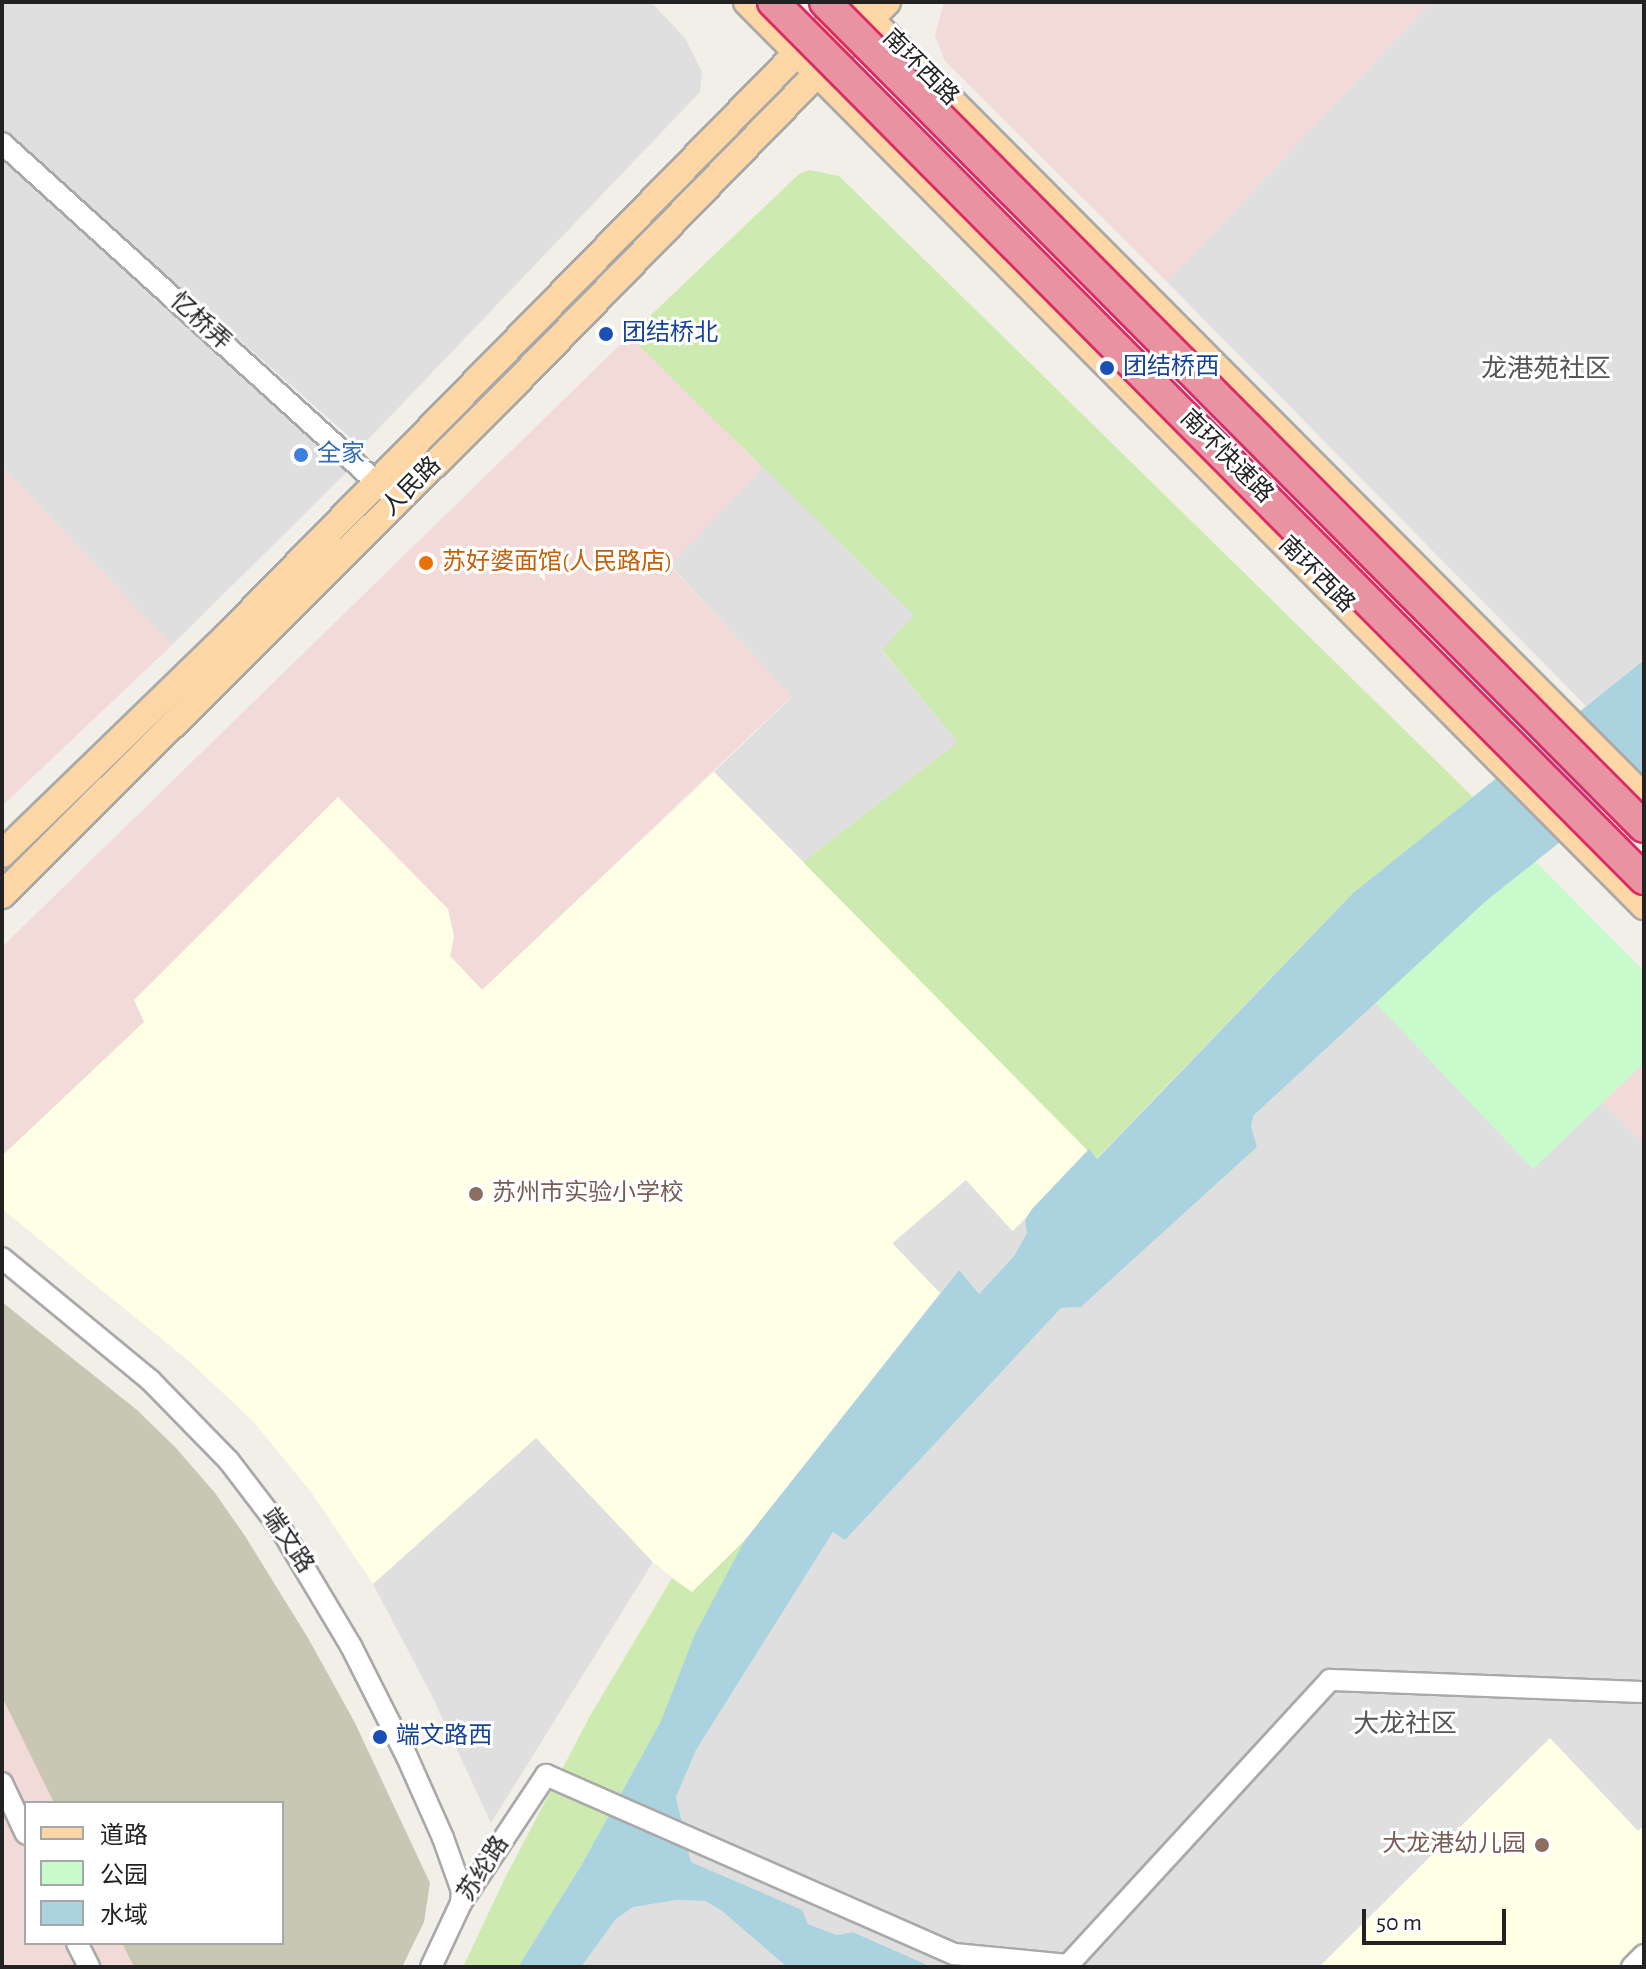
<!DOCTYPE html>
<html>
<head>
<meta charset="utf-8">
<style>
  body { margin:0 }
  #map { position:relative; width:1646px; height:1969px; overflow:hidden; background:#f2efe9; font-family:"Alegreya Sans","Noto Sans SC",sans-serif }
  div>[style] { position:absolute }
  .residential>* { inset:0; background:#e0dfdf }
  .commercial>* { inset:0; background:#f2dad9 }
  .education>* { inset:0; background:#ffffe5 }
  .construction>* { inset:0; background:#c7c7b4 }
  .grass>* { inset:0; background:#cdebb0 }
  .park>* { inset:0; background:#c8facc }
  .water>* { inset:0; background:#aad3df }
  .roads { filter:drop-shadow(2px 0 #a9a9a9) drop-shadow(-2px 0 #a9a9a9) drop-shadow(0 2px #a9a9a9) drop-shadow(0 -2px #a9a9a9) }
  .minor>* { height:20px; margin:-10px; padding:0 10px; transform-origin:10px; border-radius:10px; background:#fff }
  .major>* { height:26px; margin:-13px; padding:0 13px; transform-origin:13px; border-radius:13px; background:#fcd6a4 }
  .bridges { filter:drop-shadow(2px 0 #dc2a67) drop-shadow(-2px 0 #dc2a67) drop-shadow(0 2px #dc2a67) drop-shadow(0 -2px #dc2a67) }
  .highway-bridge>* { height:30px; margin:-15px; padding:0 15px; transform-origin:15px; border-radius:15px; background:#e892a2 }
  .dots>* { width:22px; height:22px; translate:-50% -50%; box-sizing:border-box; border:4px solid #fff; border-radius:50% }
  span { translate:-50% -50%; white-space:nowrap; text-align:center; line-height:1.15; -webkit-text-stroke:6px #fff; paint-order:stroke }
  .street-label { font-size:24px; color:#222 }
  .transit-label { font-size:24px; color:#164399 }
  .left { translate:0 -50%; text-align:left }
  .shop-label { font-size:24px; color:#366cbe }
  .food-label { font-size:24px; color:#c56008 }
  .education-label { font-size:24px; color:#785e54 }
  .right { translate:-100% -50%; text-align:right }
  .neighbourhood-label { font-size:26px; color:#555 }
  .frame { position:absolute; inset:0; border:4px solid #222; pointer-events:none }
  .legend { position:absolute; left:24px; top:1801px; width:260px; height:144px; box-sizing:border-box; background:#fff; border:2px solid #a7a7a7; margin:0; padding:10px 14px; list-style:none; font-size:24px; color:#222 }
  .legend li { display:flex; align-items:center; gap:16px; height:40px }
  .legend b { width:40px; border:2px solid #a7a7a7 }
  .scale { position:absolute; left:1362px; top:1909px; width:144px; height:36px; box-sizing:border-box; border:4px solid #222; border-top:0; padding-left:10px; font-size:24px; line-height:28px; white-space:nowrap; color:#222; -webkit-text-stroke:6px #fff; paint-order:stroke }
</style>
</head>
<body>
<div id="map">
  <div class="residential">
    <div style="clip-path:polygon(2px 2px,651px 2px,685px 38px,702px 72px,700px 92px,361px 447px,2px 131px)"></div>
    <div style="clip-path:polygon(1431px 2px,1644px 2px,1644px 660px,1586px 706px,1167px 282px)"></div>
    <div style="clip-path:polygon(2px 148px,354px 465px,172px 645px,2px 466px)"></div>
    <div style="clip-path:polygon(765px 465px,915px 615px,882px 651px,959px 742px,803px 862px,714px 772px,792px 697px,670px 565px)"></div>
    <div style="clip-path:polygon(1375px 1002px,1533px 1168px,1602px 1102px,1644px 1144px,1644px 1826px,1638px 1831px,1550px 1739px,1319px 1967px,932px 1967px,854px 1932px,837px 1935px,808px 1924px,801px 1910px,691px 1862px,676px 1797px,696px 1750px,833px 1532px,845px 1539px,1061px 1308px,1072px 1308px,1093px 1296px,1257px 1147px,1251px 1126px,1254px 1115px)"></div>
    <div style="clip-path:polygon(966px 1180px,1012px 1231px,1025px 1220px,1027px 1233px,1014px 1256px,978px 1295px,959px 1270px,940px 1293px,892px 1244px)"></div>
    <div style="clip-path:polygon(536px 1437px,653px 1562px,491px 1823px,433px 1698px,373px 1584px)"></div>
    <div style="clip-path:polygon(677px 1900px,705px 1901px,722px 1911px,787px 1967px,581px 1967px,616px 1919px,633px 1907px)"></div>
  </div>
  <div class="commercial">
    <div style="clip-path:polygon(944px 2px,1431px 2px,1167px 282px,945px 61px,935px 36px)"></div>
    <div style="clip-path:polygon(629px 336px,765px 465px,670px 566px,792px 696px,482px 990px,450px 956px,454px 936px,145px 1021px,2px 1156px,2px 947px)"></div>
    <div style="clip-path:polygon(2px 466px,172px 645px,2px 806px)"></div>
    <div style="clip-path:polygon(1644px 1063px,1644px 1144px,1602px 1102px)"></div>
    <div style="clip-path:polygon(2px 1697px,54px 1803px,26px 1803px,26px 1943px,122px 1943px,134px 1967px,2px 1967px)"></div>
  </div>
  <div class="education">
    <div style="clip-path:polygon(714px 772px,1089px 1149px,1013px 1231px,966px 1180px,892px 1243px,940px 1293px,745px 1540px,692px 1593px,653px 1562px,536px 1438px,373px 1584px,311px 1492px,253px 1421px,190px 1362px,2px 1209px,2px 1156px,144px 1022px,134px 1000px,338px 797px,448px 909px,454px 936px,450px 956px,482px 990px)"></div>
    <div style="clip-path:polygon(1550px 1738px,1638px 1831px,1644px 1826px,1644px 1941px,1618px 1967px,1319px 1967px)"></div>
  </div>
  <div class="construction">
    <div style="clip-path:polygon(2px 1302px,137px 1410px,176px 1448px,215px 1493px,245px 1536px,308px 1638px,355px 1723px,430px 1883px,424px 1922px,402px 1967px,134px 1967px,122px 1943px,282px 1943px,282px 1803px,54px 1803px,2px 1697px)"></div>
  </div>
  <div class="grass">
    <div style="clip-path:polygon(810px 170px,839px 176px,1473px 797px,1353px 893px,1096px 1159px,803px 862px,958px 742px,882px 650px,914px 615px,629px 336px,799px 174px)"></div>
    <div style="clip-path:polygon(745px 1540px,661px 1721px,582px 1864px,518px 1967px,463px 1967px,506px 1876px,590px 1716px,672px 1578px,692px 1592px)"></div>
  </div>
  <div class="park">
    <div style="clip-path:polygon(1535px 861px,1644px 971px,1644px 1063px,1533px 1169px,1375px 1002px,1486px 901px)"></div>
  </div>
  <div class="water">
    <div style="clip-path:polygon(1644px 660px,1644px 775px,1486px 901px,1254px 1115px,1251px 1126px,1257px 1147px,1093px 1296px,1081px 1307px,1061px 1308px,845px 1540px,833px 1532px,696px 1750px,676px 1797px,691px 1862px,802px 1910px,808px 1924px,837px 1935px,853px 1932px,932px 1967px,787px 1967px,722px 1911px,705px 1901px,677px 1900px,633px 1907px,616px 1919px,581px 1967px,518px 1967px,582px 1864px,661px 1721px,695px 1634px,745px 1540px,959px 1270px,979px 1294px,1014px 1256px,1027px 1233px,1025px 1220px,1032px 1209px,1089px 1149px,1097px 1159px,1353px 893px)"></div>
  </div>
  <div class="roads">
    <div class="minor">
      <div style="left:2px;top:143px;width:518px;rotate:42.18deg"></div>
      <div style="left:2px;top:1258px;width:192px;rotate:39.5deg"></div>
      <div style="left:150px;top:1380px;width:113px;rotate:45.7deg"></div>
      <div style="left:229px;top:1461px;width:86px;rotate:52.6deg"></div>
      <div style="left:281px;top:1529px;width:136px;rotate:59.1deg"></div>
      <div style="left:351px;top:1646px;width:124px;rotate:63.2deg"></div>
      <div style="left:407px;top:1757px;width:89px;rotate:66deg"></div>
      <div style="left:443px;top:1838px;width:56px;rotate:70.3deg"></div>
      <div style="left:462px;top:1891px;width:12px;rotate:95deg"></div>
      <div style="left:2px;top:1783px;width:56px;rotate:64.8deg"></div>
      <div style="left:77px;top:1943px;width:27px;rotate:63deg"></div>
      <div style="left:431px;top:1967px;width:71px;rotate:-64.9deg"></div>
      <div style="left:461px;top:1903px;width:154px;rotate:-56.4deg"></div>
      <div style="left:546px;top:1775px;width:446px;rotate:23.7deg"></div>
      <div style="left:954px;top:1954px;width:115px;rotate:5.5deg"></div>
      <div style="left:1068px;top:1965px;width:387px;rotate:-47.4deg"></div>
      <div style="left:1330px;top:1680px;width:314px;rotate:2.2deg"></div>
      <div style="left:1632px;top:1967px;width:17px;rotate:-45deg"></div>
    </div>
    <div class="major">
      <div style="left:747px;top:2px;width:1274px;rotate:45.22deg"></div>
      <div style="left:858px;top:7px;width:1114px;rotate:45.15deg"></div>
      <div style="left:2px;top:854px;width:312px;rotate:-44.1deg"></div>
      <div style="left:226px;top:637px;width:817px;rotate:-45.64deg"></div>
      <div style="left:797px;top:53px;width:77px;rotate:-41.3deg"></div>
      <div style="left:2px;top:895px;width:714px;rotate:-44.89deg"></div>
      <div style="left:508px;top:391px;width:543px;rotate:-45.75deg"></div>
    </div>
  </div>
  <div class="bridges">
    <div class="highway-bridge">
      <div style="left:773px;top:2px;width:1236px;rotate:45.2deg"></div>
      <div style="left:825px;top:2px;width:1162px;rotate:45.21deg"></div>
    </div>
  </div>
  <div class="dots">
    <div style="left:606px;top:334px;background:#1a4fb4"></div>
    <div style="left:1107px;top:368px;background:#1a4fb4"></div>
    <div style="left:301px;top:455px;background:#3f7fe0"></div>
    <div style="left:426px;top:563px;background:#e8710a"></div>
    <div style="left:476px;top:1194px;background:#8d6e63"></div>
    <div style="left:380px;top:1737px;background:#1a4fb4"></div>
    <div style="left:1542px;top:1845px;background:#8d6e63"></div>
  </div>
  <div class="street-label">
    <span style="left:920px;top:68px;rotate:45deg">南环西路</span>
    <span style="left:200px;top:322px;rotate:42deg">忆桥弄</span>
    <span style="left:1226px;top:457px;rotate:45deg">南环快速路</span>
    <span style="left:412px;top:487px;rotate:-45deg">人民路</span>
    <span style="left:1316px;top:575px;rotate:45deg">南环西路</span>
    <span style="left:287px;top:1541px;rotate:56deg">端文路</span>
    <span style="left:484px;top:1869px;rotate:-57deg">苏纶路</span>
  </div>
  <div class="transit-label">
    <span class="left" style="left:622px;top:334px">团结桥北</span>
    <span class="left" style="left:1123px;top:368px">团结桥西</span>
    <span class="left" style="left:396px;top:1737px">端文路西</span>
  </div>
  <div class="shop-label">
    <span class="left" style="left:317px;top:455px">全家</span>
  </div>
  <div class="food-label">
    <span class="left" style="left:442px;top:563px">苏好婆面馆(人民路店)</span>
  </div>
  <div class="education-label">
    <span class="left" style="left:492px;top:1194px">苏州市实验小学校</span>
    <span class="right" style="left:1526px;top:1845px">大龙港幼儿园</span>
  </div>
  <div class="neighbourhood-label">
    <span style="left:1546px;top:370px">龙港苑社区</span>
    <span style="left:1405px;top:1725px">大龙社区</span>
  </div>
  <div class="frame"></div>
  <ul class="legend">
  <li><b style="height:10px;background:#fcd6a4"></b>道路</li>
  <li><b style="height:22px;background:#c8facc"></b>公园</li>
  <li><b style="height:22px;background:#aad3df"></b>水域</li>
  </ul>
  <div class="scale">50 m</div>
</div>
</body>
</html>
